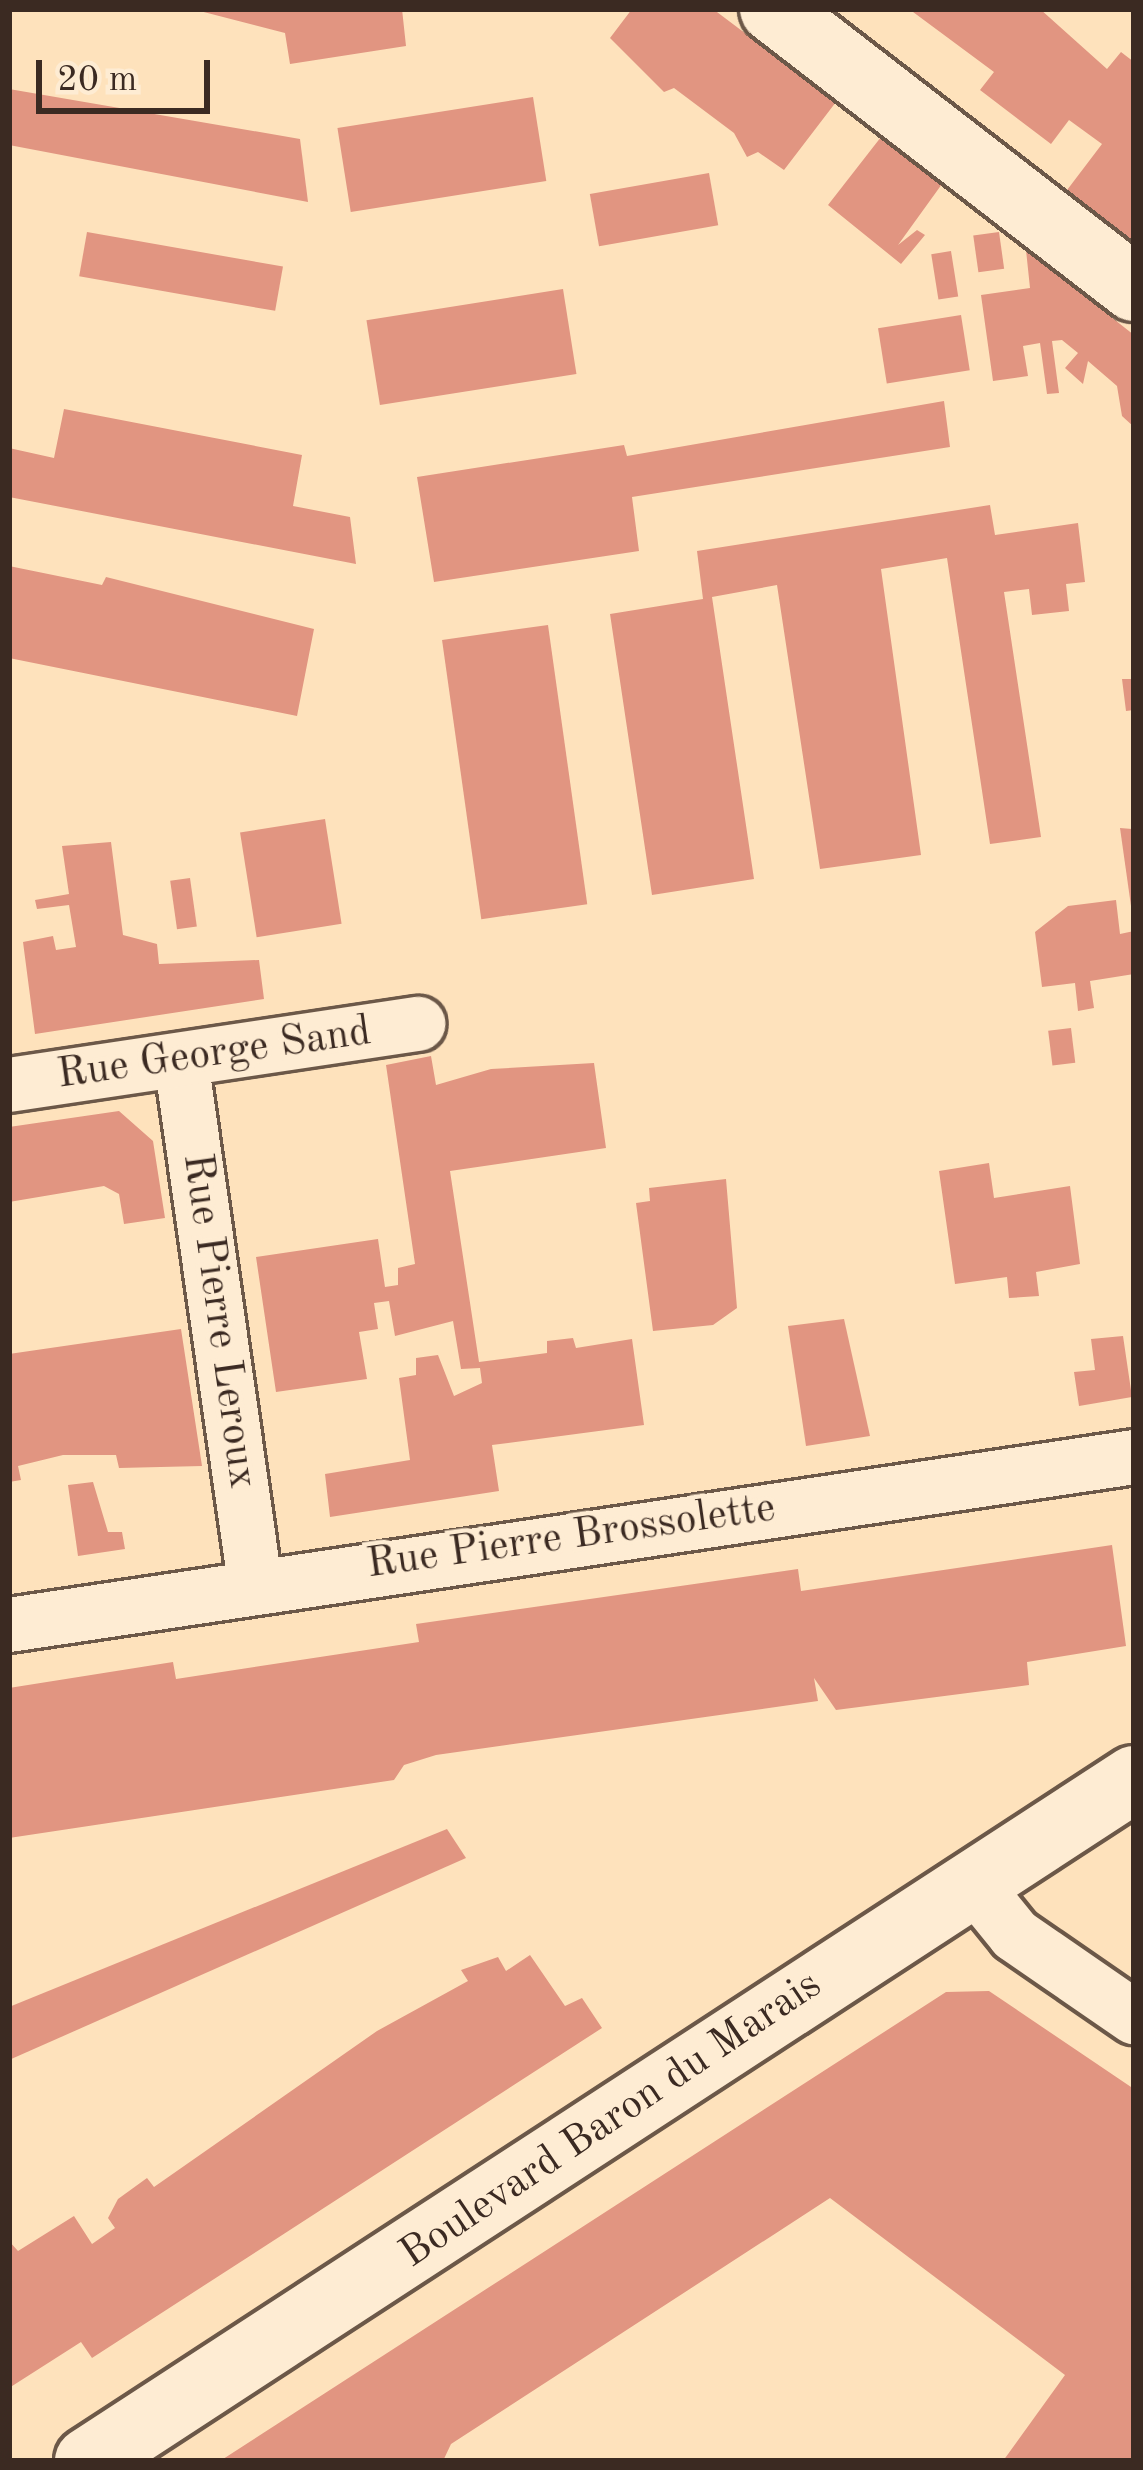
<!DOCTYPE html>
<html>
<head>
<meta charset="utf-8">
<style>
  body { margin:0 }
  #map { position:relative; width:1143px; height:2470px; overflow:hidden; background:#fee2bc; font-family:"Old Standard TT",serif }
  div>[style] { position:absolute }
  .building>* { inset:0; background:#e19581; transform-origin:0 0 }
  .roads { filter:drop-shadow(3px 0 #6c5848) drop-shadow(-3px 0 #6c5848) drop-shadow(0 3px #6c5848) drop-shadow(0 -3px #6c5848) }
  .street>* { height:54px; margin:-27px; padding:0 27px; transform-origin:27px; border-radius:27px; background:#feecd3 }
  .secondary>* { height:66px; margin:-33px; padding:0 33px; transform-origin:33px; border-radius:33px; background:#feecd3 }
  span { translate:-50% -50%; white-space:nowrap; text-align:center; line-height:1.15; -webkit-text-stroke:9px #feecd3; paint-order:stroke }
  .street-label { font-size:42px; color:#3b2a22 }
  .frame { position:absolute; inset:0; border:12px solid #3b2a22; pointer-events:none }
  .scale { position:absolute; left:36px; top:60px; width:174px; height:54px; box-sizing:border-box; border:6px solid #3b2a22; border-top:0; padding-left:15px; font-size:36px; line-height:42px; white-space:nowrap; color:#3b2a22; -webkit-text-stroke:9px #feecd3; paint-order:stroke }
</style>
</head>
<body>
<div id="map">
  <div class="building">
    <div style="clip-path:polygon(192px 9px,402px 9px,406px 46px,290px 64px,285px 33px)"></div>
    <div style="clip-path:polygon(632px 9px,713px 9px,836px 102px,784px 170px,758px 152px,747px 157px,734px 133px,674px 88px,664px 92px,610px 38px)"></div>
    <div style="clip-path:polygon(909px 9px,1040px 9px,1107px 69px,1121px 52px,1134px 62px,1134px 255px,1061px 198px,1102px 144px,1069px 120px,1051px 144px,980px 90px,994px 72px)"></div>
    <div style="clip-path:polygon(9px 89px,300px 139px,308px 202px,9px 145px)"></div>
    <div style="left:533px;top:97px;width:85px;height:198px;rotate:81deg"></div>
    <div style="clip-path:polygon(881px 137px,942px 184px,898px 245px,917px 230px,925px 235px,901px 264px,828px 205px)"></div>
    <div style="left:709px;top:173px;width:53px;height:121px;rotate:80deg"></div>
    <div style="left:87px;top:232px;width:199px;height:45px;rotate:10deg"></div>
    <div style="left:999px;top:232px;width:37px;height:26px;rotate:82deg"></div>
    <div style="clip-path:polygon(1026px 250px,1134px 335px,1134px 427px,1122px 416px,1117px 386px,1088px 361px,1083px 384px,1065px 368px,1078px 353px,1062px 340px,1052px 341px,1059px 393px,1047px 394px,1040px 343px,1023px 346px,1028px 376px,993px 381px,981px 295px,1030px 288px)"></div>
    <div style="left:951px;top:251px;width:46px;height:20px;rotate:81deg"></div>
    <div style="left:563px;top:289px;width:86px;height:199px;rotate:81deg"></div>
    <div style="left:961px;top:315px;width:56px;height:84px;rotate:81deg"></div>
    <div style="clip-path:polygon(944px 401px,950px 447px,632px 497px,639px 551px,434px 582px,417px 477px,624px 445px,627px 456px)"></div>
    <div style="clip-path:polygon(64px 409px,302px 455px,293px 506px,350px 517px,356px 564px,9px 497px,9px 448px,54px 458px)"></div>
    <div style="clip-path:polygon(990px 505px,995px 535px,1078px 523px,1085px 582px,1066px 584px,1069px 611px,1032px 615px,1029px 589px,1004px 592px,1041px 837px,990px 844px,947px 558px,881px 569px,921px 855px,820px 869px,777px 585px,712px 597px,754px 879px,652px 895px,610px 614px,703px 599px,697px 551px)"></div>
    <div style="clip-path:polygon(9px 566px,102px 585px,106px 577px,314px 629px,297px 716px,9px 658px)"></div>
    <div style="left:548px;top:625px;width:282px;height:107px;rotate:82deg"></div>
    <div style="clip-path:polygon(1122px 679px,1134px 679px,1134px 710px,1126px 711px)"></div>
    <div style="left:325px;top:819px;width:106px;height:86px;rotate:81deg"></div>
    <div style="clip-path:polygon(1120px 828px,1132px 829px,1134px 906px,1131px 906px)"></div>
    <div style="clip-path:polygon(111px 842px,123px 935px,157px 944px,159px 964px,259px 960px,264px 999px,35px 1034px,23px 942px,53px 936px,56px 950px,76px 947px,69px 905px,37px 909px,35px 900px,69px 894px,62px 846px)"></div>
    <div style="left:190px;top:878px;width:49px;height:20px;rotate:82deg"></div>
    <div style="clip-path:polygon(1116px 900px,1120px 934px,1134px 931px,1134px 974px,1090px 981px,1094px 1008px,1078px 1011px,1075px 983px,1042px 987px,1035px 932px,1068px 906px)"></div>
    <div style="left:1071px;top:1028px;width:35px;height:23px;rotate:83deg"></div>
    <div style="clip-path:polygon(431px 1056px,436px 1085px,491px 1069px,594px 1063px,606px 1148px,450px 1171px,479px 1362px,547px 1353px,547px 1341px,573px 1338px,576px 1348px,632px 1339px,644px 1425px,492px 1445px,499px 1491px,330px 1517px,325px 1474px,410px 1460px,399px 1378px,416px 1375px,416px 1358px,438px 1355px,454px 1396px,482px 1383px,480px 1368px,461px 1369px,453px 1321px,395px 1336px,389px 1301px,374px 1303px,378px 1329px,359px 1332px,367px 1379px,276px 1392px,256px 1257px,378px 1239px,385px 1287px,398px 1285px,398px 1268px,415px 1264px,386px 1065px)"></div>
    <div style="clip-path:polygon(119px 1111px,153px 1141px,165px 1218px,124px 1224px,119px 1194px,104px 1186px,9px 1202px,9px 1127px)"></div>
    <div style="clip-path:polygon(989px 1163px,994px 1198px,1070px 1186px,1080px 1264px,1036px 1272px,1039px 1296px,1009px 1298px,1007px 1277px,955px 1284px,939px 1171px)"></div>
    <div style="clip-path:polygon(726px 1179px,737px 1308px,713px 1325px,653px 1331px,636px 1203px,650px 1201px,649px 1188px)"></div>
    <div style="clip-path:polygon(844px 1319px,870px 1436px,806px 1446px,788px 1326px)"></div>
    <div style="clip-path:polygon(181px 1329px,202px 1466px,119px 1468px,116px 1455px,63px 1455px,18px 1466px,21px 1480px,9px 1482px,9px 1354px)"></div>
    <div style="clip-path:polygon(1123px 1336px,1132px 1397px,1079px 1406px,1074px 1372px,1095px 1370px,1091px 1339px)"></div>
    <div style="clip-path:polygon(93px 1482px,108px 1532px,122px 1532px,125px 1549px,78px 1556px,68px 1485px)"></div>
    <div style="clip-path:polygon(1112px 1545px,1126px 1646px,1027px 1662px,1029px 1685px,836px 1710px,814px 1678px,818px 1701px,436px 1755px,404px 1765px,394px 1780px,9px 1838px,9px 1688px,173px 1662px,176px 1679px,419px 1642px,416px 1624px,798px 1569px,801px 1591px)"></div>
    <div style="clip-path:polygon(447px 1829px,466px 1858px,9px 2060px,9px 2007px)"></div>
    <div style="clip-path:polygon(530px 1955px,565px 2006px,582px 1998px,602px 2028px,92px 2358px,81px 2342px,9px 2388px,9px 2241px,18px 2251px,74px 2216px,92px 2244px,115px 2228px,108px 2218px,118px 2199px,147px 2178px,154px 2187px,377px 2031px,468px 1981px,461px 1970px,498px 1957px,506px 1971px)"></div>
    <div style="clip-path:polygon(989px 1991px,1134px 2089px,1134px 2461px,1003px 2461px,1065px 2375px,830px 2198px,451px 2444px,443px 2461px,220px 2461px,946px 1992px)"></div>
  </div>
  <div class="roads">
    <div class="street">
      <div style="left:181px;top:1060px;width:528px;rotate:81.95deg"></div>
      <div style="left:9px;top:1085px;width:414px;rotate:-8.5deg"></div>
      <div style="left:9px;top:1625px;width:1137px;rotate:-8.49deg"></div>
      <div style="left:972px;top:1882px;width:68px;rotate:50.9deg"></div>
      <div style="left:1015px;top:1935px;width:145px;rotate:34.6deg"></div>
    </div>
    <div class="secondary">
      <div style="left:773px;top:9px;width:456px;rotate:37.7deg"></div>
      <div style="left:88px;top:2461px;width:1249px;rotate:-33.1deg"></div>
    </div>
  </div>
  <div class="street-label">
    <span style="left:214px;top:1054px;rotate:-8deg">Rue George Sand</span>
    <span style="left:219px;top:1321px;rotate:82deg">Rue Pierre Leroux</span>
    <span style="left:571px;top:1537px;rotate:-8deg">Rue Pierre Brossolette</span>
    <span style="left:611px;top:2120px;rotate:-34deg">Boulevard Baron du Marais</span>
  </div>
  <div class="frame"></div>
  <div class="scale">20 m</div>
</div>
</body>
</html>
